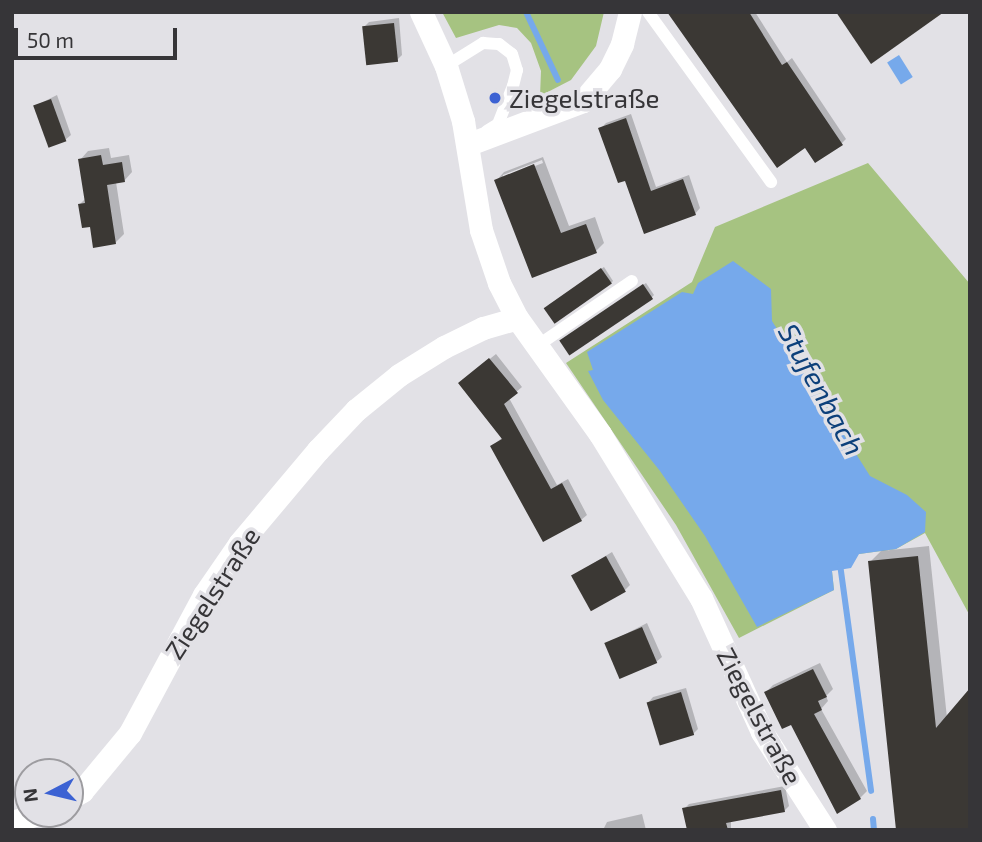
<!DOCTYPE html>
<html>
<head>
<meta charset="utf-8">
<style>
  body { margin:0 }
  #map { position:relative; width:982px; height:842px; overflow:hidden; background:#e2e1e6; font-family:"Exo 2",sans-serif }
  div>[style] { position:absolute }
  .green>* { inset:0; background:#a6c381 }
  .water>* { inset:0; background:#76a9eb; transform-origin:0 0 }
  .shadow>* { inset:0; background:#0003 }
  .stream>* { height:6px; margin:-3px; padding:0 3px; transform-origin:3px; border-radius:3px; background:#76a9eb }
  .building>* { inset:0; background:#3b3834; transform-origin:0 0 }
  .lane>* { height:12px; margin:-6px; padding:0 6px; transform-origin:6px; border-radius:6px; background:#fff }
  .street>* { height:23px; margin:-11.5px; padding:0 11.5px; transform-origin:11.5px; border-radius:11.5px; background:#fff }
  .dots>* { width:19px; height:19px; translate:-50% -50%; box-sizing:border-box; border:4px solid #e2e1e6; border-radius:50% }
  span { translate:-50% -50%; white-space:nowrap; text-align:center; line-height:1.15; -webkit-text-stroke:7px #e2e1e6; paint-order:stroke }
  .poi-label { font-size:26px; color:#363538 }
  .left { translate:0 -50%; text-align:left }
  .street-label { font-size:26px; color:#363538 }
  .water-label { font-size:28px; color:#0d407b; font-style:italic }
  .frame { position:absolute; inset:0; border:14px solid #363538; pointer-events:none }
  .north { position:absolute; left:14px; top:758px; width:70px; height:70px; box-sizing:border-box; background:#e2e1e6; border:2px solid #9d9ca0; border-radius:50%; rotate:263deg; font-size:19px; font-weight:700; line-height:28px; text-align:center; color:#363538 }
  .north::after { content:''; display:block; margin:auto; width:24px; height:32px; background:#3c62d3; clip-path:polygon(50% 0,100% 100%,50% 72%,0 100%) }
  .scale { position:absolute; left:14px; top:28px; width:163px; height:32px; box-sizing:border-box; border:4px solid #363538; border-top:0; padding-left:9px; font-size:21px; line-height:24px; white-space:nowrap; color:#363538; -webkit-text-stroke:5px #e2e1e6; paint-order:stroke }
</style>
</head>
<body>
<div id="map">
  <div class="green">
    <div style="clip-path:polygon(442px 12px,604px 12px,596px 46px,571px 80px,540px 96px,541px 71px,531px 43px,517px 28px,499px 25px,456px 38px)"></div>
    <div style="clip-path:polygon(868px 163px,970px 284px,970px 616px,925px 533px,896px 549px,859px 554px,831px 562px,834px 590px,739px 638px,676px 525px,566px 363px,692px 282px,715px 227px)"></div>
  </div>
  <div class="water">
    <div style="left:899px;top:55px;width:26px;height:14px;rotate:58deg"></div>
    <div style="clip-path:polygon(733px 261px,771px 289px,772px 321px,870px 476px,907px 495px,926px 512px,925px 532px,896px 549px,859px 554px,851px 568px,832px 571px,834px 590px,757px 627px,705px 536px,660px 471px,603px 400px,588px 371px,593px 370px,587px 352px,682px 292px,693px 294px,698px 283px)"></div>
  </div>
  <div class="shadow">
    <div style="clip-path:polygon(670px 12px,755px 12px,787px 62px,792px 58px,846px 139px,842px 143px,806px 146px)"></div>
    <div style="clip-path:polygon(399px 18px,402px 55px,397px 60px,364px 27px,369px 22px)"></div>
    <div style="clip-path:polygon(57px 95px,71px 135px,65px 140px,35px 106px)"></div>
    <div style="clip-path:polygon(631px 114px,656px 187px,689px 175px,700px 208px,695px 214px,626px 179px,601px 128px,606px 123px)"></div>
    <div style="clip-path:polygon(109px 148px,111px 158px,129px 155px,132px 172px,124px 181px,116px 182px,124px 234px,115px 243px,91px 225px,80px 204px,86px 198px,80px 160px,88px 151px)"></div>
    <div style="clip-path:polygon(evenodd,543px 157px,569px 226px,595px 217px,604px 243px,596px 251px,533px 276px,496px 181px,504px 172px,543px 157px,542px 160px,543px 163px,503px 178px,503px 175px,542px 160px)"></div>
    <div style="clip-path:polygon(604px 267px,613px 281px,611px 283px,547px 306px)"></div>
    <div style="clip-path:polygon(646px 283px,654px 295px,652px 297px,564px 340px)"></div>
    <div style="clip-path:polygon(496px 354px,522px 387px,509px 398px,557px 485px,568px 479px,587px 515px,581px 520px,492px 446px,503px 437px,466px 378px)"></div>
    <div style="clip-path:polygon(929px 546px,947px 718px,970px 830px,870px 562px,881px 551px)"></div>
    <div style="clip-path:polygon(612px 552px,630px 585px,624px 591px,574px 575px)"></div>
    <div style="clip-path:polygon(647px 623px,662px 657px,656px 662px,606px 644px)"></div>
    <div style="clip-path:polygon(820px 663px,833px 689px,826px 696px,828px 701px,821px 709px,867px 791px,860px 798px,766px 692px,773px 685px)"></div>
    <div style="clip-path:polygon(686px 688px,698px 729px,693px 734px,648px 703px,653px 697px)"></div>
    <div style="clip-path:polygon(785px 786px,789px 806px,784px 811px,731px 821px,731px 830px,688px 830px,684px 809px,689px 804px)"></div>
    <div style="clip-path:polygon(642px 814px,646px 830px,603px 830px,607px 822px)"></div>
  </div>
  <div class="stream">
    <div style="left:526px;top:12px;width:75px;rotate:64.8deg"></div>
    <div style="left:840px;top:564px;width:229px;rotate:82.2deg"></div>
    <div style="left:873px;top:819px;width:11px;rotate:85deg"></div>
  </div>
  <div class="building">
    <div style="clip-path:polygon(667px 12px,749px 12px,782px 65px,787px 62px,843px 145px,815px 163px,805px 148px,777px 168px)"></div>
    <div style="clip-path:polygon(836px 12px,944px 12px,871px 64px)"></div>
    <div style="left:394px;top:23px;width:39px;height:32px;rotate:84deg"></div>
    <div style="left:51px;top:99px;width:45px;height:19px;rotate:70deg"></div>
    <div style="clip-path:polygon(626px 118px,651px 191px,683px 179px,696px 215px,644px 234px,625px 181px,618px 183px,598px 128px)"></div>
    <div style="clip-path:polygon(101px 155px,103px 165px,122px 162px,125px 182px,107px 185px,116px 244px,93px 248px,90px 227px,82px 228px,78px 204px,85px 203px,78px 159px)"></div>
    <div style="clip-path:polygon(534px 164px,561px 233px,586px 224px,597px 253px,532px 278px,494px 180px)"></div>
    <div style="left:601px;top:268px;width:19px;height:70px;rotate:55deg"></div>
    <div style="left:643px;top:284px;width:18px;height:101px;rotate:56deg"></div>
    <div style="clip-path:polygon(489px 358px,518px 393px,504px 404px,551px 489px,562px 483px,582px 521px,543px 542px,490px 446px,502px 439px,458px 383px)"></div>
    <div style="left:606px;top:556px;width:41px;height:40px;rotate:61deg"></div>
    <div style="clip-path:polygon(918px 556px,936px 728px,970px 688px,970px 830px,896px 830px,868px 561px)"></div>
    <div style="left:642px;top:627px;width:39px;height:41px;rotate:67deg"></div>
    <div style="clip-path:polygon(813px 669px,827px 697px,818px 701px,822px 710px,814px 714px,861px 799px,837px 814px,791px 725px,782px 729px,764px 692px)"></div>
    <div style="left:681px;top:692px;width:45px;height:36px;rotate:73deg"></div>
    <div style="clip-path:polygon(781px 790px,785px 812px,726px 823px,728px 830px,687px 830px,682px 808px)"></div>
  </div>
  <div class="lane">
    <div style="left:648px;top:12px;width:210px;rotate:54.1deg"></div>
    <div style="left:446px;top:66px;width:44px;rotate:-31.9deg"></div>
    <div style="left:483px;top:43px;width:16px;rotate:4deg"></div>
    <div style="left:499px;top:44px;width:16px;rotate:38deg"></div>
    <div style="left:512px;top:54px;width:17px;rotate:73deg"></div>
    <div style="left:517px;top:70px;width:16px;rotate:104deg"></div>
    <div style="left:513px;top:86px;width:41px;rotate:111.5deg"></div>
    <div style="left:498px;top:124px;width:13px;rotate:148deg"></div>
    <div style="left:537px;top:346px;width:115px;rotate:-34.4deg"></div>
  </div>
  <div class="street">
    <div style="left:421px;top:12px;width:60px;rotate:65.2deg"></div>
    <div style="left:446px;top:66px;width:58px;rotate:72.8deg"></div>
    <div style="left:463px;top:121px;width:110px;rotate:80.6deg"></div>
    <div style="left:481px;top:230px;width:56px;rotate:71.2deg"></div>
    <div style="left:499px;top:283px;width:39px;rotate:63deg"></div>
    <div style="left:517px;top:318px;width:143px;rotate:54.4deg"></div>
    <div style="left:600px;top:434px;width:193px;rotate:58.4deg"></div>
    <div style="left:701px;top:598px;width:147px;rotate:65.5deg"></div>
    <div style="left:762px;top:732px;width:117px;rotate:57.3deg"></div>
    <div style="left:469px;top:144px;width:122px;rotate:-20.7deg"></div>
    <div style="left:583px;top:101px;width:42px;rotate:-49.8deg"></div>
    <div style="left:610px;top:69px;width:28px;rotate:-64deg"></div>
    <div style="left:622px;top:44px;width:33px;rotate:-76deg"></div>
    <div style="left:70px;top:798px;width:14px;rotate:-30deg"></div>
    <div style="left:82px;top:791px;width:75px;rotate:-50.4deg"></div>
    <div style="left:130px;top:733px;width:157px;rotate:-61.8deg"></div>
    <div style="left:204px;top:595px;width:62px;rotate:-55.5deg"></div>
    <div style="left:239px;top:544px;width:123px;rotate:-50deg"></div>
    <div style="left:318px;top:450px;width:55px;rotate:-46.5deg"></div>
    <div style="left:356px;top:410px;width:55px;rotate:-39.1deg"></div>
    <div style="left:399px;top:375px;width:53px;rotate:-31.9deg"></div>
    <div style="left:444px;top:347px;width:43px;rotate:-26deg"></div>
    <div style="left:483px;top:328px;width:35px;rotate:-16deg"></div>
    <div style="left:12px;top:822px;width:28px;rotate:-17deg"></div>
  </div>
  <div class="dots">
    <div style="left:495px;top:98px;background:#3c62d3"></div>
  </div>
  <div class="poi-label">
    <span class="left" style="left:509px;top:98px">Ziegelstraße</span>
  </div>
  <div class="street-label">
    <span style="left:212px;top:593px;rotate:-57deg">Ziegelstraße</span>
    <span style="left:760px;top:716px;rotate:62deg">Ziegelstraße</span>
  </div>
  <div class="water-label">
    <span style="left:822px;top:389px;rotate:61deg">Stufenbach</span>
  </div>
  <div class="frame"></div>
  <div class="north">N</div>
  <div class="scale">50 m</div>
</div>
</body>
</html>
